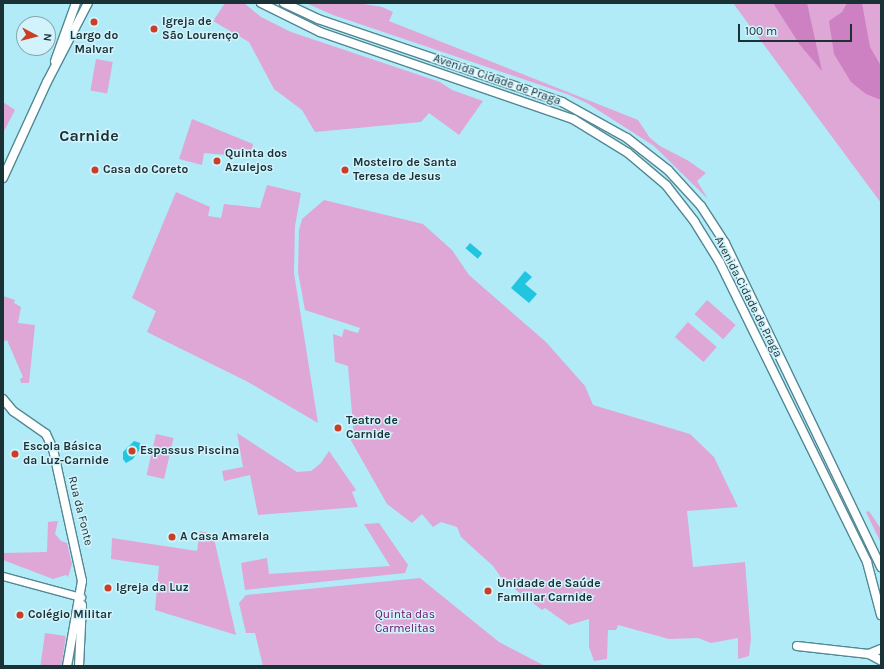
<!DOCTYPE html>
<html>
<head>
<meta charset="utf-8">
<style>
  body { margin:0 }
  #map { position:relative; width:884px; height:669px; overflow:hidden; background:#b1ebf7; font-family:Karla,sans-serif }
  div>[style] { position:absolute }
  .green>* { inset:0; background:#dfa7d6; transform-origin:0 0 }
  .forest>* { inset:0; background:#ce81c2 }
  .water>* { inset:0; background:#22c5df; transform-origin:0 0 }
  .roads { filter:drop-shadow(1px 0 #518894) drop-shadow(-1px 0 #518894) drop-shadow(0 1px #518894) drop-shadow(0 -1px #518894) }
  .tertiary>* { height:7px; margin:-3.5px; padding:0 3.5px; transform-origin:3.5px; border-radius:3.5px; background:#fff }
  .secondary>* { height:8px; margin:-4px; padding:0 4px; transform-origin:4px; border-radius:4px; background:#fff }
  .dots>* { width:11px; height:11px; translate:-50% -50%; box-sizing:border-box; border:2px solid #d2f3fb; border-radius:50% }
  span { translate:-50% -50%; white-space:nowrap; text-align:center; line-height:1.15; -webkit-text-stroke:3px #d2f3fb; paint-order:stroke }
  .poi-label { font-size:12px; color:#1a3136; font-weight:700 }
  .left { translate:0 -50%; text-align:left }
  .street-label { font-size:12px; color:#1a3136 }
  .park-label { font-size:12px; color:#6d0e65 }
  .district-label { font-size:16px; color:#1a3136; font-weight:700 }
  .frame { position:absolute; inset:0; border:4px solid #1a3136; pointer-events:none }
  .north { position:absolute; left:16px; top:16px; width:40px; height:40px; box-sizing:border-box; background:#d2f3fb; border:1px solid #88a5ac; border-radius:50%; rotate:97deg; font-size:11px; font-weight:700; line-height:16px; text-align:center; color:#1a3136 }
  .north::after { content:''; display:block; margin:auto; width:14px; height:18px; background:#c93e25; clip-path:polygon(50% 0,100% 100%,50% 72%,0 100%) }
  .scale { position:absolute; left:738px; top:24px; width:114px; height:18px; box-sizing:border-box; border:2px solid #1a3136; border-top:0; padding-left:5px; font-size:12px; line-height:14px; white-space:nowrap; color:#1a3136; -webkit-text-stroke:3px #d2f3fb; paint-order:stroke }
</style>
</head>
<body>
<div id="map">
  <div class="green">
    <div style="clip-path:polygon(225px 3px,244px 3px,261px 17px,291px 32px,440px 82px,452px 90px,483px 101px,459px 135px,429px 113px,421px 122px,315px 132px,302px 110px,274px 89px,249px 42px,213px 21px)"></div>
    <div style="clip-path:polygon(306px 3px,358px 3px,382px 7px,393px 12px,389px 21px,638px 120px,650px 138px,660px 146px,687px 160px,706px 173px,697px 181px,708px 199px,654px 146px,587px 103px,567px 94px,333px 15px)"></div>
    <div style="clip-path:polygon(733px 3px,881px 3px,881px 203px)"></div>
    <div style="left:96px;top:59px;width:17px;height:32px;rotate:10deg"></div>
    <div style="clip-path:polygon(3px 102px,15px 110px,3px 133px)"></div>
    <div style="clip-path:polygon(192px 119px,253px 144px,250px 157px,204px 153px,202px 165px,179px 159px)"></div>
    <div style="clip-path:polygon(267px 185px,301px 193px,295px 226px,294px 273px,318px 423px,248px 382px,147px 332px,156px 311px,132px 298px,176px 192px,210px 207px,208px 216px,221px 218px,224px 204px,260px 208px)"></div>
    <div style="clip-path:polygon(324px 200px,423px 224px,452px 250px,469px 275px,546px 342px,585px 386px,593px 405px,690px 434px,714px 457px,738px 507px,687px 511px,693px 567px,745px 562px,751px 638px,749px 656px,738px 659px,738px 638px,711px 643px,698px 638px,669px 639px,618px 625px,616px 630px,608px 630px,607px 659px,594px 661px,589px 647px,589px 619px,569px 625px,545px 608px,542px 610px,512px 587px,509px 589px,493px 566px,461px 537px,457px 527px,441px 522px,433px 527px,422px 514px,412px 523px,387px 504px,349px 437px,354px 437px,348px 366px,335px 362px,333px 334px,342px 337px,344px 329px,358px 333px,360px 328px,305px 310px,298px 272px,299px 230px,302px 219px)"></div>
    <div style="clip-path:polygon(3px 296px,15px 300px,14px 303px,21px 307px,18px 323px,35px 325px,29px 383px,21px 383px,20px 379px,23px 377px,7px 340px,3px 342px)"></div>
    <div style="left:707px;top:300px;width:38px;height:19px;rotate:41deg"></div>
    <div style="left:688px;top:322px;width:38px;height:20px;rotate:41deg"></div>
    <div style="clip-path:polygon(237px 433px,297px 472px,311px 471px,321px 463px,329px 451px,356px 490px,352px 492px,358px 507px,258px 515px,250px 475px,224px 481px,222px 471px,243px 467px)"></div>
    <div style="left:156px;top:434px;width:18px;height:42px;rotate:13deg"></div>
    <div style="clip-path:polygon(869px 511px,881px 529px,881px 543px,866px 512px)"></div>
    <div style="clip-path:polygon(58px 521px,55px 534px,61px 541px,67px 543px,72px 564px,68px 577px,66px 575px,53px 579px,3px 560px,3px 553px,47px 552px,48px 522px)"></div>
    <div style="clip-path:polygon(379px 523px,408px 565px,405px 573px,245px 590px,241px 563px,267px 558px,269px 574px,390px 566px,364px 524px)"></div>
    <div style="clip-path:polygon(200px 531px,213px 534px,236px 635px,155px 610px,159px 566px,111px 559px,112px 538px,197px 551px)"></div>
    <div style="clip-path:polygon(420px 578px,499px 642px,545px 666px,263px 666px,255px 633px,246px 633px,239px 603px,246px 595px)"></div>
    <div style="left:45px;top:633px;width:21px;height:33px;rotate:8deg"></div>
  </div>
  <div class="forest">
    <div style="clip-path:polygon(773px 3px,807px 3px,822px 71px,800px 45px)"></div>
    <div style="clip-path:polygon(847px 3px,862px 3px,870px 47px,881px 66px,881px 100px,866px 94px,851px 82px,834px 54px,829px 21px,842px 12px)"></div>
  </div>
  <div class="water">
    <div style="left:470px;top:243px;width:16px;height:7px;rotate:40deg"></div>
    <div style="clip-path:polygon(525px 271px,532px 277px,525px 284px,537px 294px,529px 303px,511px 288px)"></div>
    <div style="clip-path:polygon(134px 441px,140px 443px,140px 449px,133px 459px,126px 463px,123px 459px,123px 452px)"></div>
  </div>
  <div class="roads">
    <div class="tertiary">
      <div style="left:3px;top:576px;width:81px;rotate:15.1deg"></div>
    </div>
    <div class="secondary">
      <div style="left:261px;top:3px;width:66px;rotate:26.2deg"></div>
      <div style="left:320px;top:32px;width:268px;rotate:19deg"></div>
      <div style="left:573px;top:119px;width:65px;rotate:31.7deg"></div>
      <div style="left:628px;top:153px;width:50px;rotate:40.1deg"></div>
      <div style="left:666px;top:185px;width:46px;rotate:52.1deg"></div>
      <div style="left:694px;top:221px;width:49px;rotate:58.2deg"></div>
      <div style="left:720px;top:263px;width:333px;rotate:63.8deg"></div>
      <div style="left:867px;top:562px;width:55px;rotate:75.2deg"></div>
      <div style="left:284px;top:3px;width:38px;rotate:25deg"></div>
      <div style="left:318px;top:19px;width:258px;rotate:18.8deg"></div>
      <div style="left:562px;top:102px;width:74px;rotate:29deg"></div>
      <div style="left:627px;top:138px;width:52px;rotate:38deg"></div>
      <div style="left:668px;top:170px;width:49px;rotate:47.5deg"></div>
      <div style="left:701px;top:206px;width:44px;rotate:57deg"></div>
      <div style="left:725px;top:243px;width:360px;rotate:64.3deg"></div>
      <div style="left:55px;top:61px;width:62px;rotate:-70.1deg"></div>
      <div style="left:3px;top:178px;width:106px;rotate:-65.4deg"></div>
      <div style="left:47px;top:82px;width:89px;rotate:-62.6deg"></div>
      <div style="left:3px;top:399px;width:16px;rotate:50deg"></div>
      <div style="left:13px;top:411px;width:40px;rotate:34.9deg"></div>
      <div style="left:46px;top:434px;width:17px;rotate:65deg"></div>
      <div style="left:53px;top:449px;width:135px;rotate:77.6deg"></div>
      <div style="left:82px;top:581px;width:86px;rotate:100deg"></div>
      <div style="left:797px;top:646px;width:72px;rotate:6.3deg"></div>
      <div style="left:869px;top:654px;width:13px;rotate:-23deg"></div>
      <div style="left:869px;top:654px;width:13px;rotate:29deg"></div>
      <div style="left:79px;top:666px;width:61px;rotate:-87.2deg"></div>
    </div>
  </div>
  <div class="dots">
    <div style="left:94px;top:22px;background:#c93e25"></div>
    <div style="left:154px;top:29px;background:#c93e25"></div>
    <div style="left:217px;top:161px;background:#c93e25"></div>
    <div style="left:95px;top:170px;background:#c93e25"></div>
    <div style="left:345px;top:170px;background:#c93e25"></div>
    <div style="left:338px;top:428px;background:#c93e25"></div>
    <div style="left:132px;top:451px;background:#c93e25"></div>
    <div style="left:15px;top:454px;background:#c93e25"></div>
    <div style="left:172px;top:537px;background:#c93e25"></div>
    <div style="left:108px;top:588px;background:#c93e25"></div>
    <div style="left:488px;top:591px;background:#c93e25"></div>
    <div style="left:20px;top:615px;background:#c93e25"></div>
  </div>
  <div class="poi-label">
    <span class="left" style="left:162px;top:29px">Igreja de<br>São Lourenço</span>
    <span style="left:94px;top:43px">Largo do<br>Malvar</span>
    <span class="left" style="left:225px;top:161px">Quinta dos<br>Azulejos</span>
    <span class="left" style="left:353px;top:170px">Mosteiro de Santa<br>Teresa de Jesus</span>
    <span class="left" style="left:103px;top:170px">Casa do Coreto</span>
    <span class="left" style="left:346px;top:428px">Teatro de<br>Carnide</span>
    <span class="left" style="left:23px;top:454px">Escola Básica<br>da Luz-Carnide</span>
    <span class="left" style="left:140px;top:451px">Espassus Piscina</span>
    <span class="left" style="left:180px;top:537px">A Casa Amarela</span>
    <span class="left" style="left:497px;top:591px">Unidade de Saúde<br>Familiar Carnide</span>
    <span class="left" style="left:116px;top:588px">Igreja da Luz</span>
    <span class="left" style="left:28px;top:615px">Colégio Militar</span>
  </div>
  <div class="street-label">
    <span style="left:497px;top:80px;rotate:19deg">Avenida Cidade de Praga</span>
    <span style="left:748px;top:297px;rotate:63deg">Avenida Cidade de Praga</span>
    <span style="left:80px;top:511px;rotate:76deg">Rua da Fonte</span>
  </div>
  <div class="park-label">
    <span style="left:405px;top:622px">Quinta das<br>Carmelitas</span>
  </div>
  <div class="district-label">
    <span style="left:89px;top:136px">Carnide</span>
  </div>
  <div class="frame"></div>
  <div class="north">N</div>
  <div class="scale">100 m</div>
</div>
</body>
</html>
